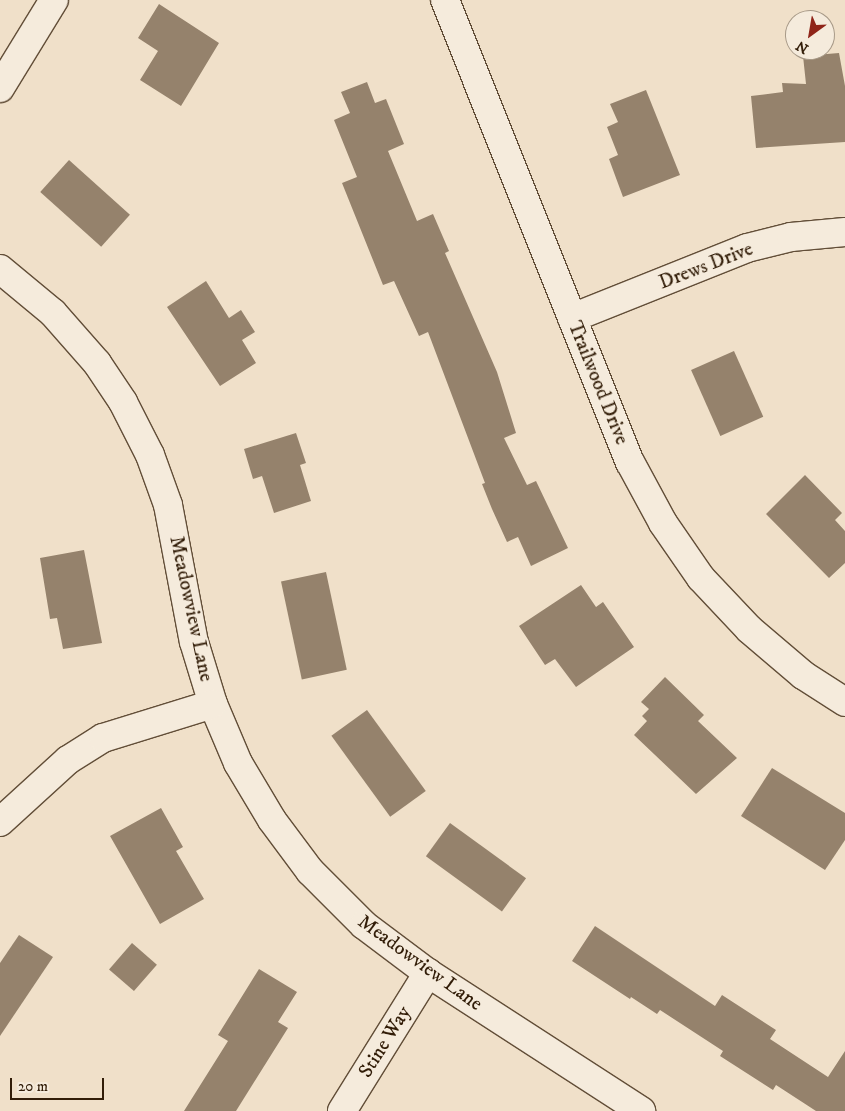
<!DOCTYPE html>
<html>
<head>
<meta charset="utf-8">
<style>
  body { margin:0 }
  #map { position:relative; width:845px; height:1111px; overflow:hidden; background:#f0e0c9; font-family:"IM FELL DW Pica",serif }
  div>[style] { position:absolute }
  .building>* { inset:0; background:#95826c; transform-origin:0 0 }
  .roads { filter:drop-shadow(1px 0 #624e38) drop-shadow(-1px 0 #624e38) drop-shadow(0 1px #624e38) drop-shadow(0 -1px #624e38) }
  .minor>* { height:28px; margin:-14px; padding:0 14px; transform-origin:14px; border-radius:14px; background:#f5ebdc }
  span { translate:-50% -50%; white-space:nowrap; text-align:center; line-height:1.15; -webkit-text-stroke:4px #f5ebdc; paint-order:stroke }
  .street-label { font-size:20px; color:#321d08 }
  .north { position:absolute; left:785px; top:10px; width:50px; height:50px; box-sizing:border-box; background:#f5ebdc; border:1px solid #a79987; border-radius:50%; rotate:212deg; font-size:14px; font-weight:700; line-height:20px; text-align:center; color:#321d08 }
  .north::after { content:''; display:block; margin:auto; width:18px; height:22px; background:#8f2418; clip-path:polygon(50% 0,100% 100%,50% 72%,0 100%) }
  .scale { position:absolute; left:10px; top:1078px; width:94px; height:22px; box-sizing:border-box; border:2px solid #321d08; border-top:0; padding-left:6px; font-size:15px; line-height:18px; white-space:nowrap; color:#321d08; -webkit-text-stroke:4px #f5ebdc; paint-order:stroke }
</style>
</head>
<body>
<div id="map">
  <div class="building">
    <div style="clip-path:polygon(159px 4px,219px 43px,181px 106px,140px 80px,158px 51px,138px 38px)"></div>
    <div style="clip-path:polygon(839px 53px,845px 86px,845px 142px,756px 148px,751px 96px,783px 92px,782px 83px,806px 84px,803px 56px)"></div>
    <div style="clip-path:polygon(367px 82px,375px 103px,386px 99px,404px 144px,388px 151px,417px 221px,433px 214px,449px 251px,445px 253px,497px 372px,516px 433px,504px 438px,527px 485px,536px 481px,568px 548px,531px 566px,518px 537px,507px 542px,492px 509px,482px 484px,485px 483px,428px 332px,419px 336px,394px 281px,383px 285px,342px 183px,357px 177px,334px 120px,350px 113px,341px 92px)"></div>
    <div style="clip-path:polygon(646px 90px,680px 175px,623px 197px,609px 159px,618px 155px,607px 127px,618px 122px,610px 104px)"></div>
    <div style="left:69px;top:160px;width:82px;height:43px;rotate:42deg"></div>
    <div style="clip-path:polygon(206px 281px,229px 318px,241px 310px,255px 332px,242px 340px,256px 363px,220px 386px,167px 307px)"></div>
    <div style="left:734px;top:351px;width:72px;height:47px;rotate:66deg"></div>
    <div style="clip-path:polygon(296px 433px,306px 463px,300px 465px,311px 501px,274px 513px,262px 476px,253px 479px,244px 449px)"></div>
    <div style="clip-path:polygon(805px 475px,842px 513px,835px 520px,845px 531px,845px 563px,829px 578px,766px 514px)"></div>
    <div style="clip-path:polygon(84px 550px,102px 643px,63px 649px,57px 618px,50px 619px,40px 558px)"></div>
    <div style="left:326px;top:572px;width:100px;height:46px;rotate:78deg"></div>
    <div style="clip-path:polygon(581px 585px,596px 607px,603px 602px,634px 647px,576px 687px,555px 659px,545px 665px,519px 626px)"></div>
    <div style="clip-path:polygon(665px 677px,704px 715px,698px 721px,737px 758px,696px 794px,634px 735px,647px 721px,642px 716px,649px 709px,641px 702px)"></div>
    <div style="left:367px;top:710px;width:100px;height:44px;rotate:54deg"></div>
    <div style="clip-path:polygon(772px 768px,845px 813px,845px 840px,825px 870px,741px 816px)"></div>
    <div style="clip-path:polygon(161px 808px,183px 847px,176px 851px,204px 899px,160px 924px,110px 836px)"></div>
    <div style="left:450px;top:823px;width:94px;height:41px;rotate:36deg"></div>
    <div style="clip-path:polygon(595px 926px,715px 1006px,722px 995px,776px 1030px,770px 1039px,828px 1077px,845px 1051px,845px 1111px,816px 1111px,776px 1085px,773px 1090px,720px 1056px,723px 1051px,660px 1010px,657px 1014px,631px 997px,630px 999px,572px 961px)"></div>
    <div style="clip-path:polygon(19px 935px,53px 957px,0 1036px,0 963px)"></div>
    <div style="left:132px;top:943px;width:33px;height:35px;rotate:41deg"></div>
    <div style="clip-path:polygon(259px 969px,297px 992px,278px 1022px,288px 1028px,236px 1111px,184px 1111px,228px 1041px,218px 1035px)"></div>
  </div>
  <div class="roads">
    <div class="minor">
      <div style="left:445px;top:0;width:498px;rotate:68.2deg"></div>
      <div style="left:630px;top:462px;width:69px;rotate:61.6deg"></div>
      <div style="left:663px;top:523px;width:67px;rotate:55.4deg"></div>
      <div style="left:701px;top:578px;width:70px;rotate:46.7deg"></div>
      <div style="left:749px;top:629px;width:71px;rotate:40.4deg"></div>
      <div style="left:803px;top:675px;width:50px;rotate:32.7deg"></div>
      <div style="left:0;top:88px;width:103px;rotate:-58.5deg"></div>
      <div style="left:0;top:269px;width:69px;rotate:39.7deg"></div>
      <div style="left:53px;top:313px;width:67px;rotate:48.7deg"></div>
      <div style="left:97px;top:363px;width:47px;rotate:56.3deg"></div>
      <div style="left:123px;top:402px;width:59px;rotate:63deg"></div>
      <div style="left:150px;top:455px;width:53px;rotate:70.2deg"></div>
      <div style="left:168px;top:505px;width:139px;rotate:79.3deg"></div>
      <div style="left:194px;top:642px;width:65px;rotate:73deg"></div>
      <div style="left:213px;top:704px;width:64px;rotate:67deg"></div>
      <div style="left:238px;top:763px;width:66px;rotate:59.2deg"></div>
      <div style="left:272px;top:820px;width:64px;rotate:53.3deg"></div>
      <div style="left:310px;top:871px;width:76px;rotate:45deg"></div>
      <div style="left:364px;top:925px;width:80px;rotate:36.9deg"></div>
      <div style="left:428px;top:973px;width:254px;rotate:32.9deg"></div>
      <div style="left:572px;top:318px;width:188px;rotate:-21.8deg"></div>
      <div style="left:747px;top:248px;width:45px;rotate:-14deg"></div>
      <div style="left:791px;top:237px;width:54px;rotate:-5.3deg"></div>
      <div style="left:0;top:822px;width:92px;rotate:-42.4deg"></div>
      <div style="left:68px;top:760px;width:41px;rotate:-32.2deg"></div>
      <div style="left:103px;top:738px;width:115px;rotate:-17.2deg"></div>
      <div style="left:342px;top:1111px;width:163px;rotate:-58.1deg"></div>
    </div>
  </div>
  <div class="street-label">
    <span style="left:706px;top:266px;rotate:-21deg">Drews Drive</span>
    <span style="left:598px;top:383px;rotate:68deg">Trailwood Drive</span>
    <span style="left:191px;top:609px;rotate:78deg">Meadowview Lane</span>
    <span style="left:420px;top:963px;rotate:36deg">Meadowview Lane</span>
    <span style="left:385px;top:1042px;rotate:-58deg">Stine Way</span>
  </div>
  <div class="north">N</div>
  <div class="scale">20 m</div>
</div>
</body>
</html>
